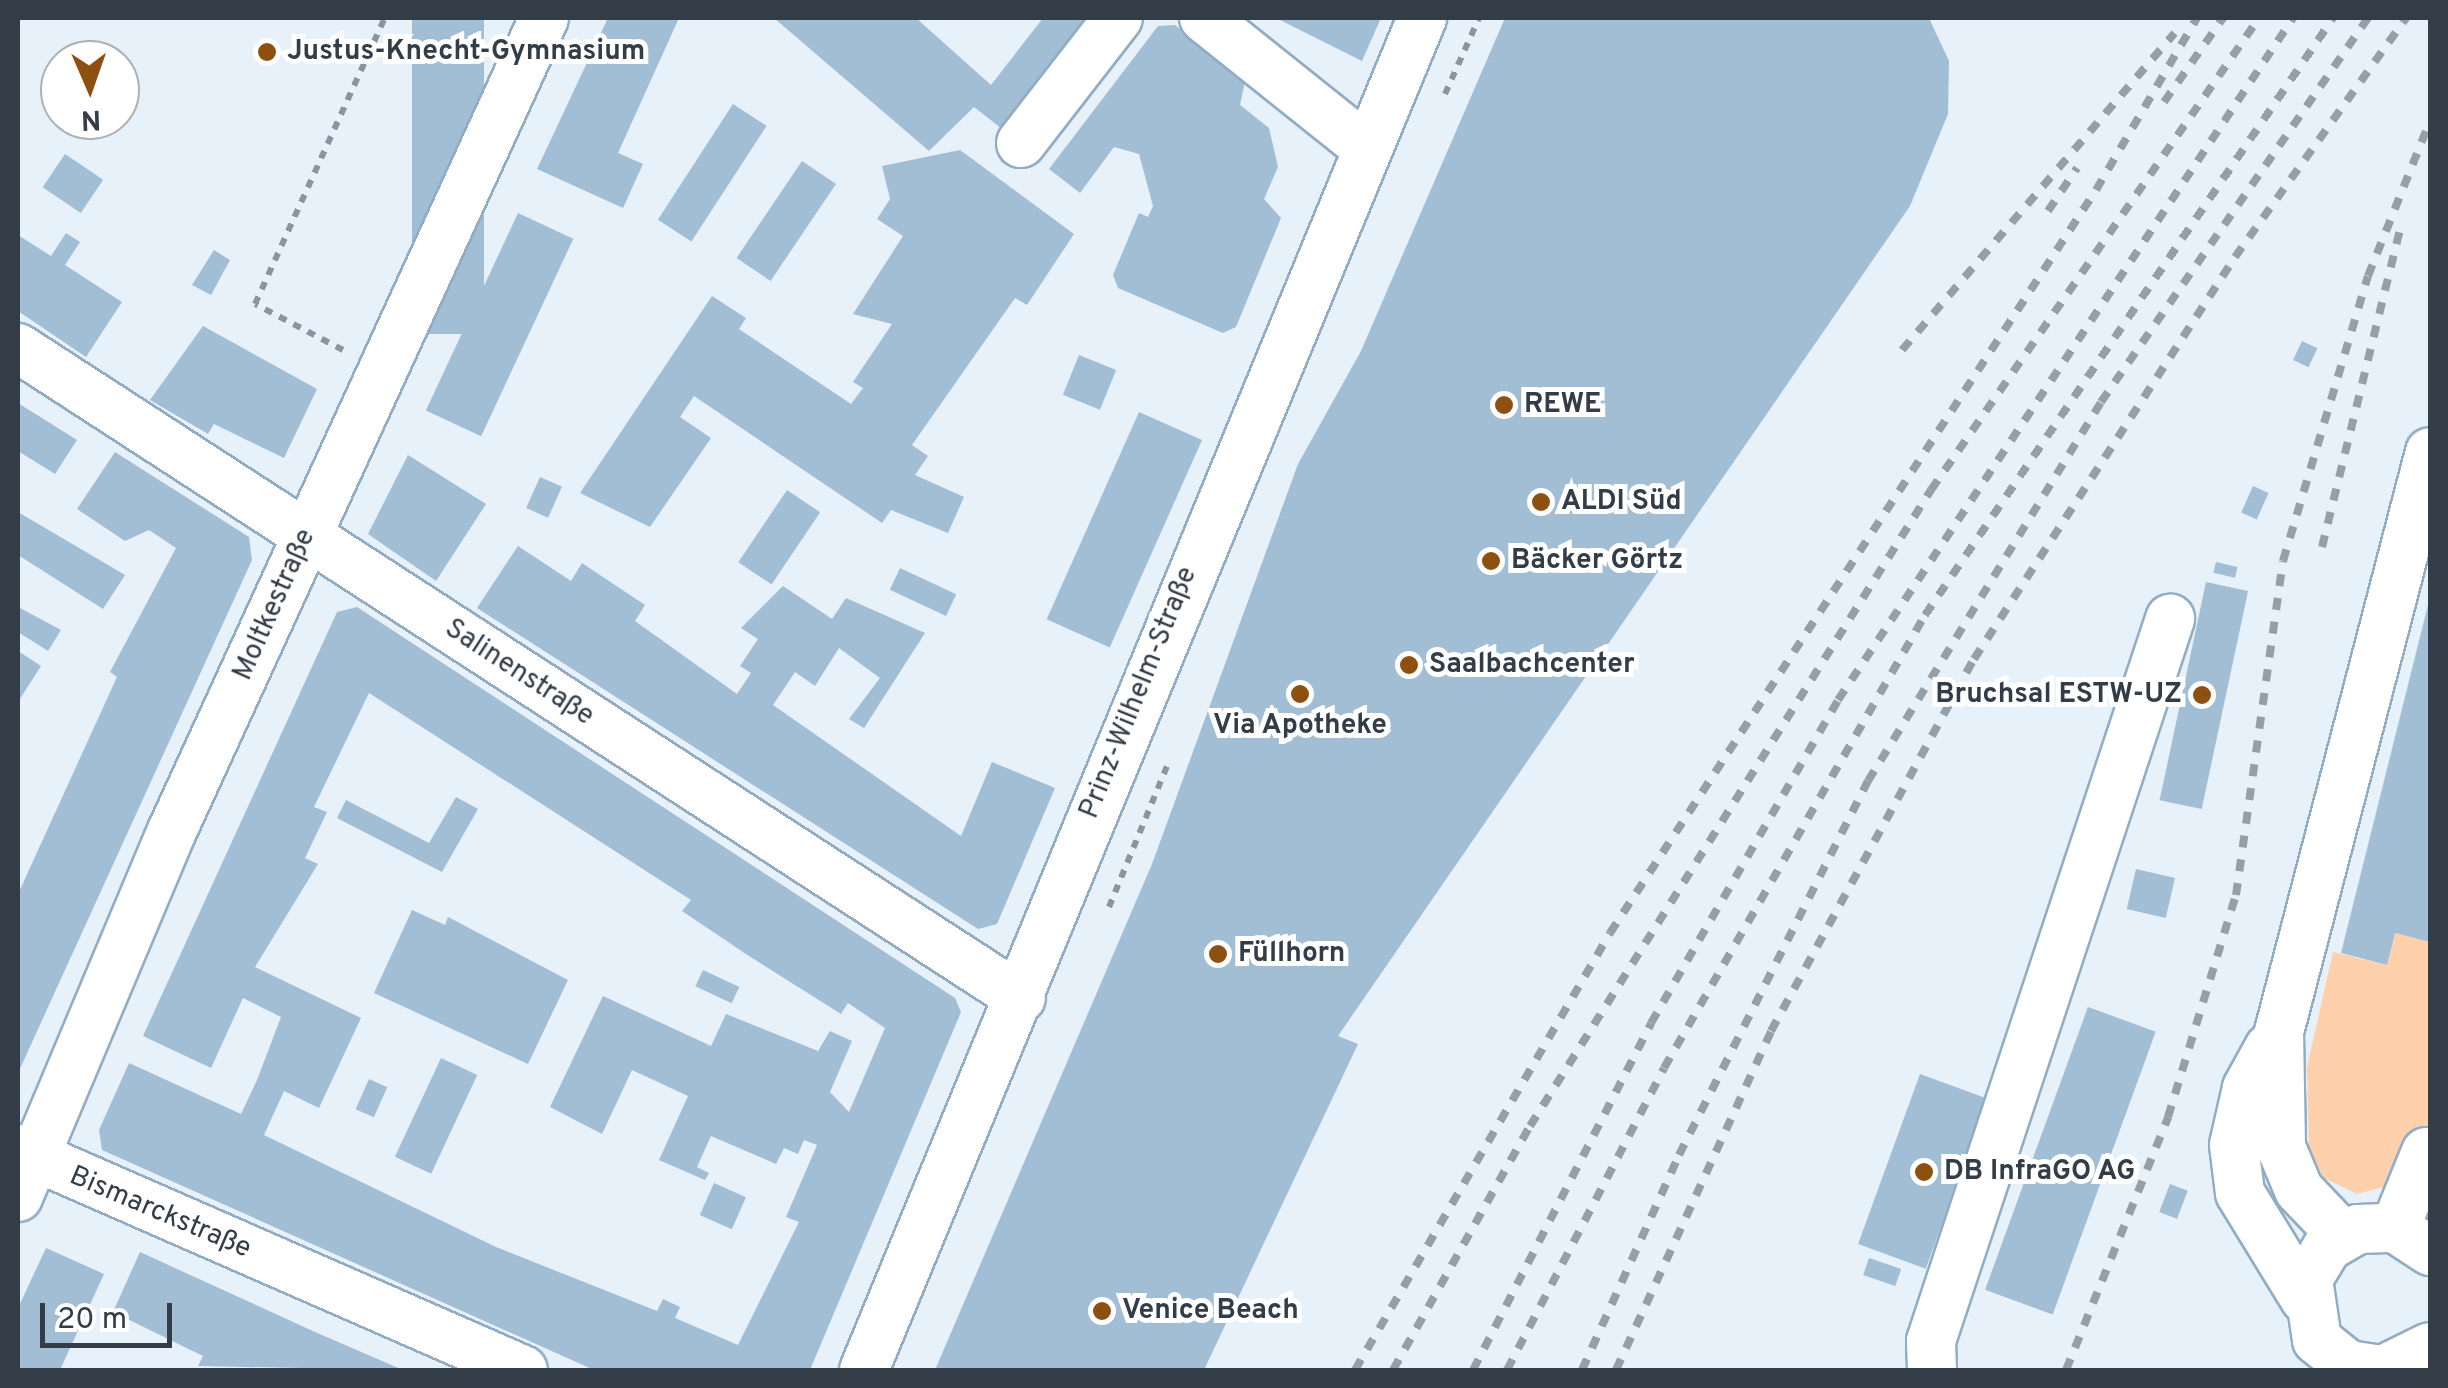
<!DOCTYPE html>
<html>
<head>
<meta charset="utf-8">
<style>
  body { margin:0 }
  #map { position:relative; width:2448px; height:1388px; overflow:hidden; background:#e6f1fa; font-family:Overpass,sans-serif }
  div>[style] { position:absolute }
  .green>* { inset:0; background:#fed0ac }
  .building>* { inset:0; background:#a2bed4; transform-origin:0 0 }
  .path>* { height:6px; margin-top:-3px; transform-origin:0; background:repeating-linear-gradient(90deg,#8a959f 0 8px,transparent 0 16px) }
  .roads { filter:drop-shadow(2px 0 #92adc3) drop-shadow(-2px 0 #92adc3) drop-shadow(0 2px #92adc3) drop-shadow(0 -2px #92adc3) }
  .minor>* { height:48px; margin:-24px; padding:0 24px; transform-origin:24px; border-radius:24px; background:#fff }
  .rail>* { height:8px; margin-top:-4px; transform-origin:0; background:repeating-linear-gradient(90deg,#949fa8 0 12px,transparent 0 24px) }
  .dots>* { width:28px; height:28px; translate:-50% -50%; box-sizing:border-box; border:5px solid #fff; border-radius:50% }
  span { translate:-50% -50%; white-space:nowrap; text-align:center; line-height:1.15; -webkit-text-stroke:10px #fff; paint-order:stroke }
  .poi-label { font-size:28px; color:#323d47; font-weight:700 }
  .left { translate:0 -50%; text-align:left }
  .right { translate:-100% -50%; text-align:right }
  .street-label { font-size:28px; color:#323d47 }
  .frame { position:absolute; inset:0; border:20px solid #323d47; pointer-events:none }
  .north { position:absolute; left:40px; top:40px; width:100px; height:100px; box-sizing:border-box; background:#fff; border:2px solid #adb1b5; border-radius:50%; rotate:178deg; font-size:28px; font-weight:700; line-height:40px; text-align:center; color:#323d47 }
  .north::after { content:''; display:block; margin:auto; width:35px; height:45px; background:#8d5011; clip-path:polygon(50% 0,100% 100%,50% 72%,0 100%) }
  .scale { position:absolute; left:40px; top:1303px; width:132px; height:45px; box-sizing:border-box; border:5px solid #323d47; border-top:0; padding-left:12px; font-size:30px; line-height:35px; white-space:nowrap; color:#323d47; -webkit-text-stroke:8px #fff; paint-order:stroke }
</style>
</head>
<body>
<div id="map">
  <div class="green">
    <div style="clip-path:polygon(2395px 933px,2430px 942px,2430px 1175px,2357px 1194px,2324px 1178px,2309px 1149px,2307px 1067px,2333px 952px,2386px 965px)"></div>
  </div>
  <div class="building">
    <div style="left:412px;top:18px;width:72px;height:316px"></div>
    <div style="clip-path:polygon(608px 18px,679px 18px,618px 153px,643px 164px,623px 208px,537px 169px)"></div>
    <div style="clip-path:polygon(774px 18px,916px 18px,991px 85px,1043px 18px,1094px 18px,1006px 132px,974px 107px,929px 151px)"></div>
    <div style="clip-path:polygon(1276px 18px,1381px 18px,1362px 61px)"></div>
    <div style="clip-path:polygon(1505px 18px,1929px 18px,1949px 61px,1948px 114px,1910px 206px,1338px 1036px,1358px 1044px,1204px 1370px,935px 1370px,1152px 864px,1298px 464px,1361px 351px)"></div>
    <div style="clip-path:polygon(1175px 25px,1245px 81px,1240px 105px,1269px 128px,1278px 167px,1264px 199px,1281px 218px,1236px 327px,1223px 333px,1118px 288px,1113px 275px,1139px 213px,1148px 217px,1153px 206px,1139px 154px,1114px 147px,1080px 193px,1049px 169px,1158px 26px)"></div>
    <div style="left:733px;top:104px;width:40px;height:138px;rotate:33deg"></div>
    <div style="clip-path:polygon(960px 150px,1074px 234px,1027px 305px,1015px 298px,912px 445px,928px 456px,915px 475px,964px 497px,948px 533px,891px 510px,882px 523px,694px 396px,680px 417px,711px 438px,650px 527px,580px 493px,712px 296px,746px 318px,739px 329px,851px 404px,863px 388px,853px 382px,892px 324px,853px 314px,903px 236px,877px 219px,890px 199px,882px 166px)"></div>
    <div style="left:65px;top:154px;width:46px;height:40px;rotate:34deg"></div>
    <div style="left:802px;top:161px;width:41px;height:117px;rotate:34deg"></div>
    <div style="left:518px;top:213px;width:61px;height:218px;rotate:25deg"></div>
    <div style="clip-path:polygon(66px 233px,80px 242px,65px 265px,122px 302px,86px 357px,18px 311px,18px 235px,51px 256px)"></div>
    <div style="clip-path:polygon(214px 250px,230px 260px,211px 295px,192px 285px)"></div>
    <div style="clip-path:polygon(203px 326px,317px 389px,284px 458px,214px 424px,208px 434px,150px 400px)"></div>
    <div style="left:2302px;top:341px;width:17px;height:21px;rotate:25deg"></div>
    <div style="left:1079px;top:355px;width:40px;height:43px;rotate:22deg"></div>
    <div style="clip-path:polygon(18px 403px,77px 440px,55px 474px,18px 451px)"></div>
    <div style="left:1139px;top:412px;width:69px;height:227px;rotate:24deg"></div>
    <div style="clip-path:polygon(115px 452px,249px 537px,252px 560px,18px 1073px,18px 894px,117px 677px,110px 672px,176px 548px,149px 530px,125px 541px,77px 509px)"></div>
    <div style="clip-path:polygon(408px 455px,486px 504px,436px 581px,368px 534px)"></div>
    <div style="left:540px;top:477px;width:24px;height:34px;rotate:24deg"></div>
    <div style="left:2253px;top:486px;width:17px;height:29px;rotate:24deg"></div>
    <div style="left:787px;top:490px;width:40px;height:87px;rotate:34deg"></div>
    <div style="clip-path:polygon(18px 512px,125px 575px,103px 609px,18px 555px)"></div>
    <div style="clip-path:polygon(518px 546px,571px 581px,582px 563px,645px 605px,635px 621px,737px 694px,751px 673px,740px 666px,758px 639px,741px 628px,783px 586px,832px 619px,846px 598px,925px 633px,864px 728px,849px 719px,880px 678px,839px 648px,815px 686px,795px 672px,773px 705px,961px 836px,992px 762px,1055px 788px,997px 924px,978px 929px,477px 608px)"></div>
    <div style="left:2216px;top:562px;width:22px;height:11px;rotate:13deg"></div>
    <div style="left:900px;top:568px;width:62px;height:24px;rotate:25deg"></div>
    <div style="left:2206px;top:582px;width:43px;height:223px;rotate:12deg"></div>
    <div style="clip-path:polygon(2429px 601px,2430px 942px,2395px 933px,2387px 965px,2341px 953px)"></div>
    <div style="clip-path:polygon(18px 607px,61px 630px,48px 651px,18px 632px)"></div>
    <div style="clip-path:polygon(evenodd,357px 607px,955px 998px,961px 1012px,810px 1370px,594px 1370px,102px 1150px,99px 1130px,129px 1063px,241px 1114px,257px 1080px,281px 1017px,243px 998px,211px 1068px,143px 1036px,337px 612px,357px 607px,369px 693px,691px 900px,682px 911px,749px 956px,841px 1014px,848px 1003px,885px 1028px,849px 1112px,830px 1092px,852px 1041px,830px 1031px,818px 1051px,726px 1014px,711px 1046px,603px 996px,550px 1107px,602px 1134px,632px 1070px,688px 1096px,659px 1160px,705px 1180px,709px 1173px,697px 1167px,711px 1136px,776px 1164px,784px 1148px,798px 1154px,804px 1140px,817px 1145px,786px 1217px,799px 1222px,738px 1345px,675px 1318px,680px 1307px,663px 1299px,657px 1311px,496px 1247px,264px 1135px,284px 1091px,319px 1108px,361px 1018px,255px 967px,318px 864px,305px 858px,327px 812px,314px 807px,369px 693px)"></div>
    <div style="clip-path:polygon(18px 651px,41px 666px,18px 702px)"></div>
    <div style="clip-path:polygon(456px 797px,478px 809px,442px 872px,337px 818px,346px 800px,429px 843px)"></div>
    <div style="left:2136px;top:869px;width:40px;height:41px;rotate:13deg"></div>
    <div style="clip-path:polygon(412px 910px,445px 925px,448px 917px,568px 980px,528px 1064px,374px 993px)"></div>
    <div style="left:703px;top:970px;width:40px;height:18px;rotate:25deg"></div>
    <div style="left:2088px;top:1007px;width:72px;height:301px;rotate:20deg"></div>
    <div style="left:441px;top:1058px;width:40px;height:109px;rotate:25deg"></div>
    <div style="left:1920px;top:1074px;width:72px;height:181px;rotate:20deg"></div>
    <div style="left:369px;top:1079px;width:20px;height:33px;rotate:24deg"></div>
    <div style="left:714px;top:1183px;width:35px;height:35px;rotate:24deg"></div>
    <div style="left:2170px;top:1184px;width:19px;height:30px;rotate:21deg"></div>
    <div style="clip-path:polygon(46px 1248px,104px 1274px,60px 1370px,18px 1370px,18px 1308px)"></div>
    <div style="clip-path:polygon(140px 1252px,315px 1332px,403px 1370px,198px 1366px,203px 1356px,113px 1312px)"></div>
    <div style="left:1869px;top:1258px;width:34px;height:18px;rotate:19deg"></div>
  </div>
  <div class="path">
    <div style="left:1445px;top:94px;width:83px;rotate:-65.9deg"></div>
    <div style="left:343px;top:350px;width:99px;rotate:-152.4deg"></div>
    <div style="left:255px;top:304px;width:314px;rotate:-65.6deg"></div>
    <div style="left:1109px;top:907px;width:152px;rotate:-67.6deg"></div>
  </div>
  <div class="roads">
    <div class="minor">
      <div style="left:1204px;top:18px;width:203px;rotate:38.6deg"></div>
      <div style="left:1021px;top:143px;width:158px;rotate:-52.2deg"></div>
      <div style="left:18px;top:348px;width:1195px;rotate:32.95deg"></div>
      <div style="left:2269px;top:1048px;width:46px;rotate:118.8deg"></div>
      <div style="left:2247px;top:1088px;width:58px;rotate:102.8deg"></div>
      <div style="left:2234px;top:1145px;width:48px;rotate:82.9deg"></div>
      <div style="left:2240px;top:1193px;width:124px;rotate:58.5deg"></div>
      <div style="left:18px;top:1149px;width:551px;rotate:23.64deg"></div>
      <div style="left:18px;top:1197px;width:397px;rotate:-67.2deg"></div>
      <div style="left:172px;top:831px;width:894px;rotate:-65.41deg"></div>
      <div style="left:2395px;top:1228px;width:82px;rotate:-67.8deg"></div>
      <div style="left:2342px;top:1235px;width:62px;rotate:-133.7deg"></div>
      <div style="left:2299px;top:1190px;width:47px;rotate:-112.7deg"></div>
      <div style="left:2281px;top:1147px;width:115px;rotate:-91deg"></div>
      <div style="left:2279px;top:1032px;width:599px;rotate:-75.41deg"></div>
      <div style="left:864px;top:1370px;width:1463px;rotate:-67.57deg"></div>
      <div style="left:1932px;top:1370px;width:29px;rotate:-92deg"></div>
      <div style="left:1931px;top:1341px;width:761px;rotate:-71.68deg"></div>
      <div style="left:2381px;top:1370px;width:33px;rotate:-171deg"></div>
      <div style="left:2348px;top:1365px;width:40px;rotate:-141deg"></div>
      <div style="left:2317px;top:1340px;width:62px;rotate:-98.4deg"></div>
      <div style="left:2308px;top:1279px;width:37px;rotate:-59deg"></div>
      <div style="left:2327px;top:1247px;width:36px;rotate:-30deg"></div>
      <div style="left:2358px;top:1229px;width:37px;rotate:-2deg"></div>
      <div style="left:2395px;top:1228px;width:42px;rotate:33.3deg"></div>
      <div style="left:2383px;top:1370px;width:52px;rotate:-26.1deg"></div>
    </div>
  </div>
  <div class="rail">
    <div style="left:2164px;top:102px;width:103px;rotate:-54.9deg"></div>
    <div style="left:2048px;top:211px;width:52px;rotate:-56deg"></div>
    <div style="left:1902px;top:350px;width:418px;rotate:-49.3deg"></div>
    <div style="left:2322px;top:547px;width:332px;rotate:-76.2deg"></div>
    <div style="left:1355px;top:1370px;width:506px;rotate:-59.74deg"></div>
    <div style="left:1610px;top:933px;width:888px;rotate:-56.81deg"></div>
    <div style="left:2096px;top:190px;width:199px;rotate:-59.6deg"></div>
    <div style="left:1393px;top:1370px;width:280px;rotate:-60.7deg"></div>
    <div style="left:1530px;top:1126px;width:752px;rotate:-57.77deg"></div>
    <div style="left:1931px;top:490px;width:575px;rotate:-55.2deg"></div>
    <div style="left:1473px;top:1370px;width:390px;rotate:-62.8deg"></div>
    <div style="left:1651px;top:1023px;width:373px;rotate:-59.9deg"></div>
    <div style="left:1838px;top:700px;width:820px;rotate:-56.29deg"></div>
    <div style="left:1507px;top:1370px;width:340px;rotate:-62.5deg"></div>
    <div style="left:1664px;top:1068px;width:523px;rotate:-60.05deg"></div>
    <div style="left:1925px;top:615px;width:723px;rotate:-55.65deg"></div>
    <div style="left:1582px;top:1370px;width:236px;rotate:-65.7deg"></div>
    <div style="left:1679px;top:1155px;width:419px;rotate:-63.2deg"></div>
    <div style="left:1868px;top:781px;width:445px;rotate:-58.4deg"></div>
    <div style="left:2101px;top:402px;width:468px;rotate:-55.2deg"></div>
    <div style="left:1616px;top:1370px;width:373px;rotate:-65.4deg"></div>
    <div style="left:1771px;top:1031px;width:424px;rotate:-61.4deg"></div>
    <div style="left:1974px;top:659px;width:479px;rotate:-57deg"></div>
    <div style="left:2235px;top:257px;width:294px;rotate:-54.4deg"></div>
    <div style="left:2066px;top:1370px;width:273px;rotate:-68deg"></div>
    <div style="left:2168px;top:1117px;width:232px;rotate:-73deg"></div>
    <div style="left:2236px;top:895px;width:337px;rotate:-82deg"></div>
    <div style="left:2283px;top:561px;width:297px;rotate:-73.4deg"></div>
    <div style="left:2368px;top:276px;width:167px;rotate:-68.2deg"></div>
  </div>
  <div class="dots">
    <div style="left:267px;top:52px;background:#8d5011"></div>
    <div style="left:1504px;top:405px;background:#8d5011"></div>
    <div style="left:1541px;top:502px;background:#8d5011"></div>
    <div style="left:1491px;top:561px;background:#8d5011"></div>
    <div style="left:1409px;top:665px;background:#8d5011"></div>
    <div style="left:1300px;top:694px;background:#8d5011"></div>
    <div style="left:2202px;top:695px;background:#8d5011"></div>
    <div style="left:1218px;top:954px;background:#8d5011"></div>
    <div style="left:1924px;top:1172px;background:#8d5011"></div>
    <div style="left:1102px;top:1311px;background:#8d5011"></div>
  </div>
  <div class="poi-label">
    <span class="left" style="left:287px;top:52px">Justus-Knecht-Gymnasium</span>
    <span class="left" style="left:1524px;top:405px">REWE</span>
    <span class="left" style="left:1561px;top:502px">ALDI Süd</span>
    <span class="left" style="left:1511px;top:561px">Bäcker Görtz</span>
    <span class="left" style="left:1429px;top:665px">Saalbachcenter</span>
    <span class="right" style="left:2182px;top:695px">Bruchsal ESTW-UZ</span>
    <span style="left:1300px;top:726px">Via Apotheke</span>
    <span class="left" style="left:1238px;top:954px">Füllhorn</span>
    <span class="left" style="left:1944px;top:1172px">DB InfraGO AG</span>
    <span class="left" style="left:1122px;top:1311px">Venice Beach</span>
  </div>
  <div class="street-label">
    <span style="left:275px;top:605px;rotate:-66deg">Moltkestraße</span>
    <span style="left:519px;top:673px;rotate:33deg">Salinenstraße</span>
    <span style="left:1139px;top:693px;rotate:-68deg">Prinz-Wilhelm-Straße</span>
    <span style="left:160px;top:1213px;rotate:23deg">Bismarckstraße</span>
  </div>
  <div class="frame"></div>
  <div class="north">N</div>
  <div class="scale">20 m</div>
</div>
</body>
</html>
